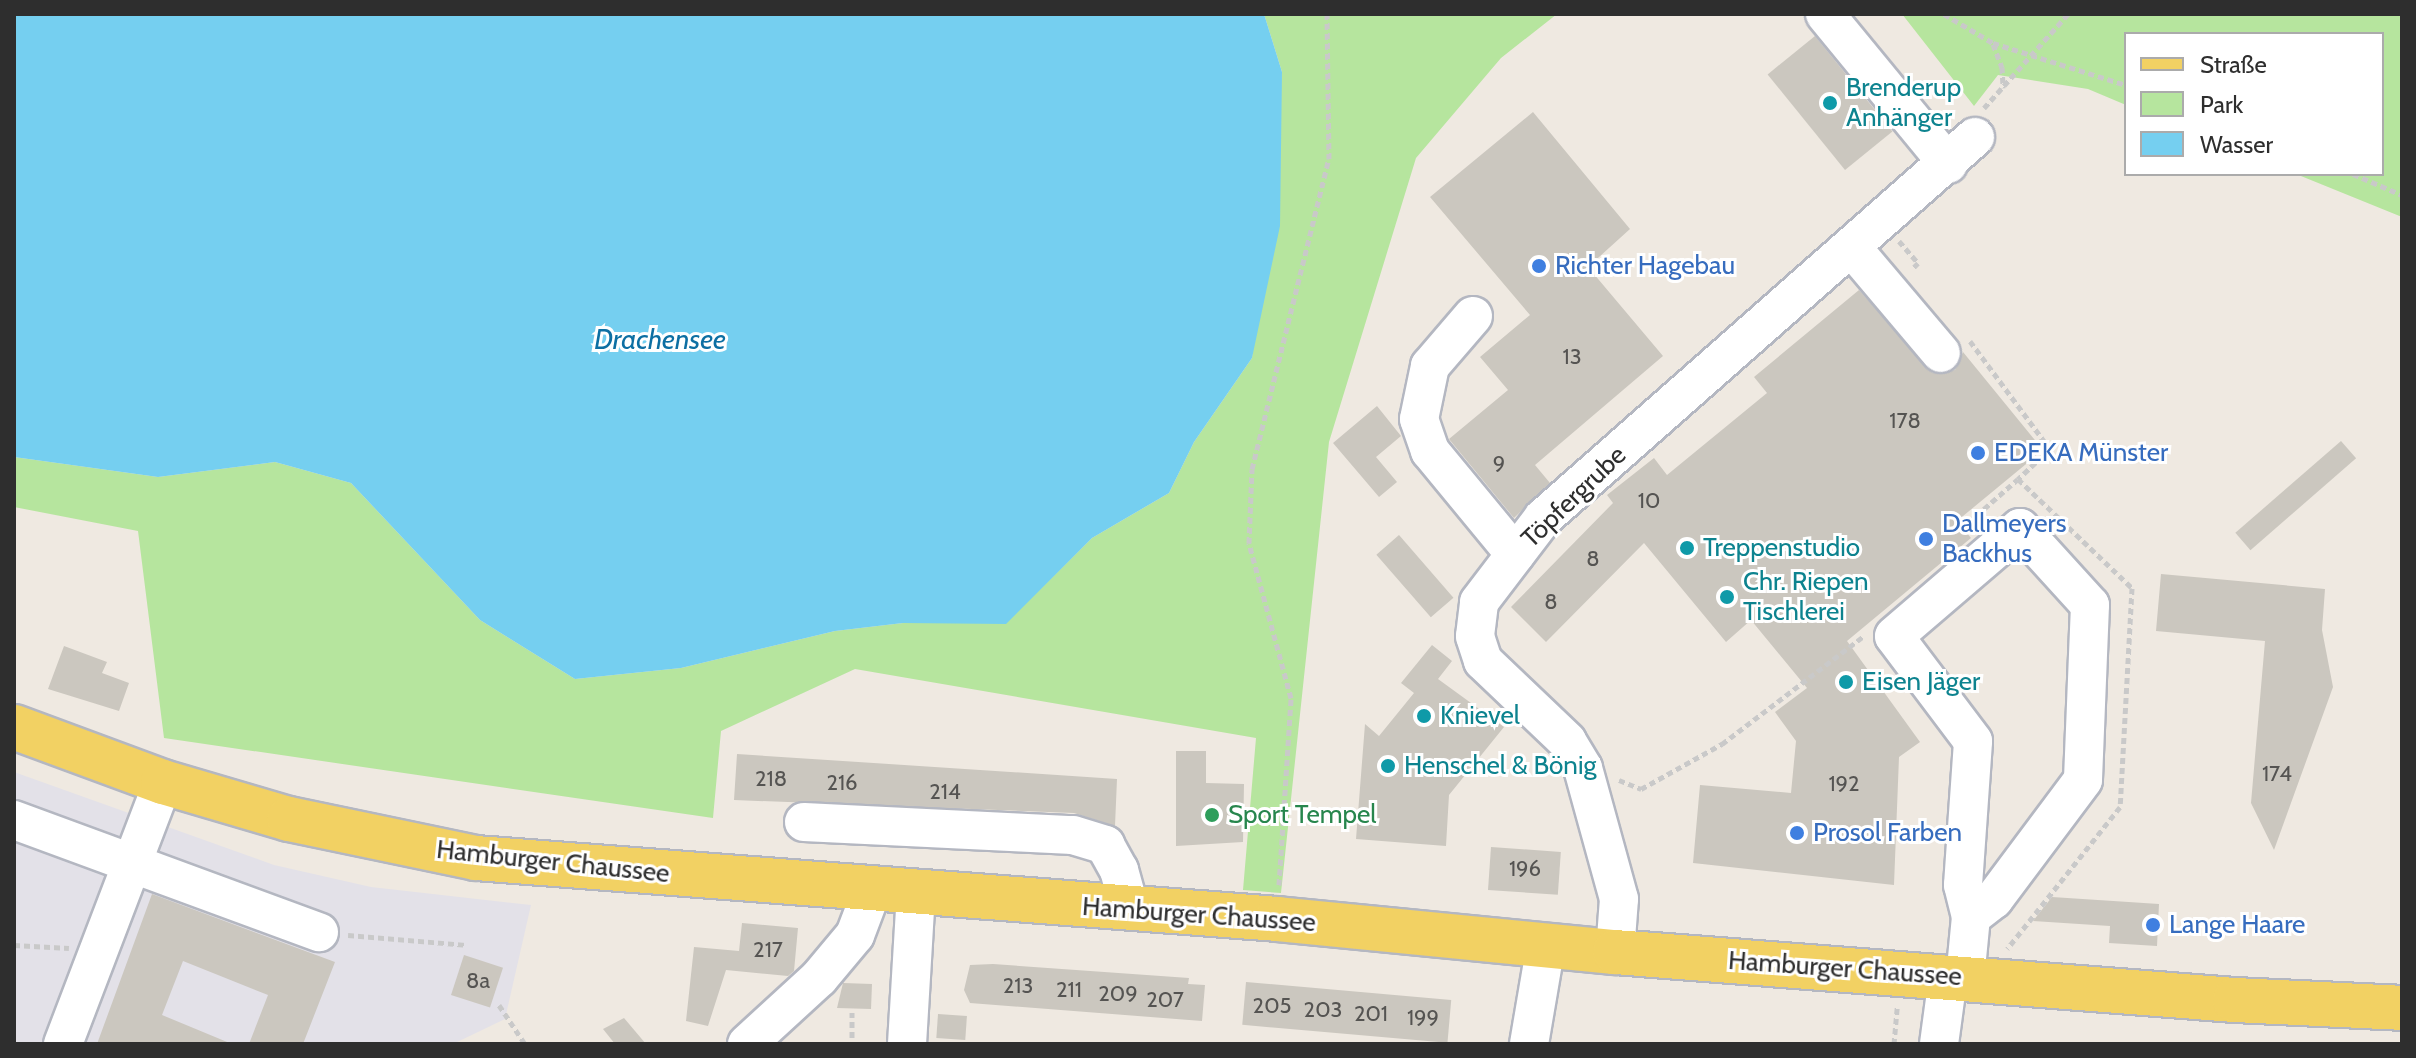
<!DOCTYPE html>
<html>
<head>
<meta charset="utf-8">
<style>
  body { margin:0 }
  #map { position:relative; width:2416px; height:1058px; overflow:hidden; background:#efe9e1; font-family:Cabin,sans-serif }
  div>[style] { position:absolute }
  .industrial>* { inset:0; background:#e3e1e8 }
  .green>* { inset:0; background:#b6e59e }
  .water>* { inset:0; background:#75cff0 }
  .building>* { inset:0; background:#cbc7bf; transform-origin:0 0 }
  .path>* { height:5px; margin-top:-2.5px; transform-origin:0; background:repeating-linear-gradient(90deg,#c9c9c9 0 6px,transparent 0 10px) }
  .roads { filter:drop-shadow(2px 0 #b4b7c1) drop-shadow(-2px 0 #b4b7c1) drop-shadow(0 2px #b4b7c1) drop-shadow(0 -2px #b4b7c1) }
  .minor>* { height:38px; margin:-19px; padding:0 19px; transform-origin:19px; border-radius:19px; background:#fff }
  .major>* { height:44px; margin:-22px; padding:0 22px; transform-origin:22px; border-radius:22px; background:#f2d163 }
  .dots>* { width:22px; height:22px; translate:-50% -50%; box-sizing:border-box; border:4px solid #fff; border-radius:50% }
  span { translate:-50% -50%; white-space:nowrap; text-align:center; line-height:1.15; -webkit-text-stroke:6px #fff; paint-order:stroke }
  .number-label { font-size:22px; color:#555452 }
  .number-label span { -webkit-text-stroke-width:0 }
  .culture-label { font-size:26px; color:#0d838f }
  .left { translate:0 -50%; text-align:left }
  .shop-label { font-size:26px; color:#366cbe }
  .street-label { font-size:26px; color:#2e2e2e }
  .leisure-label { font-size:26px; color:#27864d }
  .water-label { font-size:28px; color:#0d6fa3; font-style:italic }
  .frame { position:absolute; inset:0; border:16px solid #2e2e2e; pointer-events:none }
  .legend { position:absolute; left:2124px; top:32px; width:260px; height:144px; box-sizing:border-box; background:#fff; border:2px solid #ababab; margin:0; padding:10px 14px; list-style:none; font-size:24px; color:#2e2e2e }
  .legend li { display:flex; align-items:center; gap:16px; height:40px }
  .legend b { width:40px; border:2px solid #ababab }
</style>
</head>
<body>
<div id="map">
  <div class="industrial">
    <div style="clip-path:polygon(14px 772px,274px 865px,371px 887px,531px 905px,505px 1019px,453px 1044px,14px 1044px)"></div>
  </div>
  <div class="green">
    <div style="clip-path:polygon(1264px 14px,1557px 14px,1501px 58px,1416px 158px,1329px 442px,1281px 893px,1243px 890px,1256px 738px,855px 669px,721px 731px,713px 818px,164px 738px,138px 531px,14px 507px,14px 457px,158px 477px,275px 462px,351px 483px,480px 620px,575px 679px,681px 668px,835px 631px,903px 623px,1006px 623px,1092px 538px,1169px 493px,1194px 442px,1252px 358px,1282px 72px)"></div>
    <div style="clip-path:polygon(1902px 14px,2402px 14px,2402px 217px,2296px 174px,2382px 174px,2382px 34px,2126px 34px,2126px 105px,2088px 89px,1998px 75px,1974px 106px)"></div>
  </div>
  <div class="water">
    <div style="clip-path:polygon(14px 14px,1264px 14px,1282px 72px,1280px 226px,1252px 358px,1194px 442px,1169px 493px,1092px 538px,1006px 624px,903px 623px,835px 631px,681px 668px,575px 679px,480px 620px,351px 483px,275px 462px,158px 477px,14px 457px)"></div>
  </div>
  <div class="building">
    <div style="left:1815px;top:36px;width:123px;height:61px;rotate:51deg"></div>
    <div style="clip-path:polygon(1533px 112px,1630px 229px,1588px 267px,1663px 356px,1535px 465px,1550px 483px,1514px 518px,1449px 439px,1508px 390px,1480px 357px,1530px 315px,1430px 197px)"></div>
    <div style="clip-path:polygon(1859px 290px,1933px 373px,1955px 370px,1963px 352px,2043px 450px,1957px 521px,1971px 538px,1847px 641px,1920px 742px,1899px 757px,1894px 885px,1693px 863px,1700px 785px,1791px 793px,1796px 741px,1775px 712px,1807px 688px,1751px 620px,1726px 642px,1644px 543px,1546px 642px,1511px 607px,1613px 503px,1607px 495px,1654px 458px,1667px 475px,1767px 393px,1754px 377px)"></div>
    <div style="clip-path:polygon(1377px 406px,1401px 436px,1376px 457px,1397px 482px,1379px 497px,1333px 443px)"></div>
    <div style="left:2341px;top:441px;width:23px;height:140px;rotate:49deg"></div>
    <div style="left:1399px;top:535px;width:83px;height:30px;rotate:49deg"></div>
    <div style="clip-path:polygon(2161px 574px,2325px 589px,2322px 630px,2333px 687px,2274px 850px,2251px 803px,2265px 641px,2156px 631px)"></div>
    <div style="clip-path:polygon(1432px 645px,1452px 661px,1438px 679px,1504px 727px,1449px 795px,1446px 846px,1356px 839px,1365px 724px,1379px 736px,1414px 693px,1401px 683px)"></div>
    <div style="clip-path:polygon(64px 646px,107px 662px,102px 673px,129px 683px,119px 711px,48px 689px)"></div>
    <div style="clip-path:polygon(1176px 751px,1206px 751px,1206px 783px,1244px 784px,1243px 842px,1176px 846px)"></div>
    <div style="clip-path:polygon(737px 754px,1117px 779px,1115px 826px,1074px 813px,734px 800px)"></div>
    <div style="left:1491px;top:847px;width:70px;height:43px;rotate:4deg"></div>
    <div style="clip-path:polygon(152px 894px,335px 962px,303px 1044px,249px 1044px,268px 995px,183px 961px,162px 1015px,232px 1044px,97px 1044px)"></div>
    <div style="clip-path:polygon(2052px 897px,2159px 904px,2157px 946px,2109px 943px,2110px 926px,2033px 921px)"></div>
    <div style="clip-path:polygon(742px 923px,798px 928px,794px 971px,788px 976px,726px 970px,708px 1026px,686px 1021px,694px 947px,739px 951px)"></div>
    <div style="left:464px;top:955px;width:41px;height:42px;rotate:18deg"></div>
    <div style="clip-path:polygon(993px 964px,1189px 978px,1188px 984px,1205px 985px,1202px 1021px,970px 1003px,964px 990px,970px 965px)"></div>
    <div style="left:1246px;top:982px;width:206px;height:43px;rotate:5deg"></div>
    <div style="clip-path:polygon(843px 983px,872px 984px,871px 1009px,837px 1008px)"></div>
    <div style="left:938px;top:1014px;width:29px;height:24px;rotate:4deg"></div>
    <div style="clip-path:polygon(624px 1018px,646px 1044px,615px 1044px,603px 1029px)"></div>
  </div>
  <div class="path">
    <div style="left:1944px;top:14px;width:57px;rotate:30.6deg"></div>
    <div style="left:1993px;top:43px;width:139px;rotate:17.5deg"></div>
    <div style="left:1993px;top:44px;width:25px;rotate:69deg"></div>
    <div style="left:2002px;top:67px;width:21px;rotate:87deg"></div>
    <div style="left:1984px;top:108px;width:126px;rotate:-48.2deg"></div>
    <div style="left:2353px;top:174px;width:53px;rotate:23.2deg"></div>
    <div style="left:1899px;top:241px;width:29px;rotate:49deg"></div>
    <div style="left:1918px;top:263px;width:8px;rotate:135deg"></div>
    <div style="left:1970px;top:341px;width:134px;rotate:53.5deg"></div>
    <div style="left:2050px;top:449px;width:44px;rotate:136.8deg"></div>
    <div style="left:2018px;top:479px;width:158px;rotate:43.7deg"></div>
    <div style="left:2132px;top:588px;width:219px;rotate:93.1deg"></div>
    <div style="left:2120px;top:807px;width:181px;rotate:128.5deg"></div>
    <div style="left:1972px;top:530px;width:9px;rotate:-111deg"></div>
    <div style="left:1969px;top:522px;width:65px;rotate:-41.3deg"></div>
    <div style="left:1619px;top:780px;width:24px;rotate:22deg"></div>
    <div style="left:1641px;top:789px;width:93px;rotate:-29.1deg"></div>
    <div style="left:1722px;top:744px;width:178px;rotate:-37.3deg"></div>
    <div style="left:1279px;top:885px;width:187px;rotate:-86.3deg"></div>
    <div style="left:1291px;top:698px;width:161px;rotate:-105.2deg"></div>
    <div style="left:1249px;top:543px;width:74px;rotate:-87.7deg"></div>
    <div style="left:1252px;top:469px;width:319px;rotate:-76.1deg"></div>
    <div style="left:1329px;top:159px;width:145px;rotate:-90.8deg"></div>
    <div style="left:348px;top:935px;width:118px;rotate:4.8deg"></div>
    <div style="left:14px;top:945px;width:55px;rotate:3.1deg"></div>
    <div style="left:499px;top:1005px;width:47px;rotate:56.3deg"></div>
    <div style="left:852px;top:1012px;width:32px;rotate:90deg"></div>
    <div style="left:1894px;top:1044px;width:38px;rotate:-85deg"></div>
  </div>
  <div class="roads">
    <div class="minor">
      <div style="left:1825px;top:14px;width:194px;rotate:50.6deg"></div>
      <div style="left:1853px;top:249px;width:136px;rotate:49.8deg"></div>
      <div style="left:1473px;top:316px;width:66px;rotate:130.7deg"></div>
      <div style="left:1430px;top:366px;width:54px;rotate:101.7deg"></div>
      <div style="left:1419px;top:419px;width:34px;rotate:71deg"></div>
      <div style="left:1430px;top:451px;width:134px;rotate:50.5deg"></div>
      <div style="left:14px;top:820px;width:325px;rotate:20.2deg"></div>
      <div style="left:804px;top:822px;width:269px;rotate:2.8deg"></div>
      <div style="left:1073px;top:835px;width:34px;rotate:17deg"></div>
      <div style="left:1105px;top:845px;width:29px;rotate:61deg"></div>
      <div style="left:1119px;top:870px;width:41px;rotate:74.6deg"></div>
      <div style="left:1615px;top:952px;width:53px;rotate:-85.7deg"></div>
      <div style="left:1619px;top:899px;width:136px;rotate:-105.4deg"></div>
      <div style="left:1583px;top:768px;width:31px;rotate:-121deg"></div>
      <div style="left:1567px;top:741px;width:116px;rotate:-136.4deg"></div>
      <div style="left:1483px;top:661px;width:26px;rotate:-108deg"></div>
      <div style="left:1475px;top:636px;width:34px;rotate:-83deg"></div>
      <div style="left:1479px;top:602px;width:106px;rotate:-52.7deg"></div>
      <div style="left:1543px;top:518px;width:576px;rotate:-41.41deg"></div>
      <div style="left:1965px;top:979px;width:62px;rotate:-84.5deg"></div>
      <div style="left:1971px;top:917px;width:33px;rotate:-104deg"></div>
      <div style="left:1963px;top:885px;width:144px;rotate:-86deg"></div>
      <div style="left:1973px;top:741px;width:131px;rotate:-127deg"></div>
      <div style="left:1894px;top:636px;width:166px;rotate:-40.6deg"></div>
      <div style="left:2020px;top:528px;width:104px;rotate:47.7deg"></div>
      <div style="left:2090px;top:605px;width:175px;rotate:92.3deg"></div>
      <div style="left:2083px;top:780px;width:149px;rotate:126.8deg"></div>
      <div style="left:1994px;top:899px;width:29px;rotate:142deg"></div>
      <div style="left:63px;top:1044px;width:280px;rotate:-69.1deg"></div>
      <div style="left:747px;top:1044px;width:98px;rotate:-42.5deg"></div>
      <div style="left:819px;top:978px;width:56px;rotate:-50.1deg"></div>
      <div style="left:855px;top:935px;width:48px;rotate:-69.3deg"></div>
      <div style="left:907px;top:1044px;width:151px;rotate:-86.6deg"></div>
      <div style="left:1529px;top:1044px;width:100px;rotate:-80.3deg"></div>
      <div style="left:1939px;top:1044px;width:68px;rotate:-82.3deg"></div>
    </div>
    <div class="major">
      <div style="left:14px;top:727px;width:159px;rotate:20.3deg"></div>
      <div style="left:163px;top:782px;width:131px;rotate:16.4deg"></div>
      <div style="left:289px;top:819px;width:191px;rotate:11.8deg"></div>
      <div style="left:476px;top:858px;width:803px;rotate:4.35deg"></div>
      <div style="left:1277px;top:919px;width:340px;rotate:5.6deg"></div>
      <div style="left:1615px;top:952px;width:622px;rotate:4.43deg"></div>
      <div style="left:2235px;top:1000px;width:167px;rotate:2.7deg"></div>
    </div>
  </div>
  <div class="dots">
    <div style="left:1830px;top:103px;background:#0f9aa8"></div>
    <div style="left:1539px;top:266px;background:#3f7fe0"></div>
    <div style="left:1978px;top:453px;background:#3f7fe0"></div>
    <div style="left:1926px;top:539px;background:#3f7fe0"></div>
    <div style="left:1687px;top:548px;background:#0f9aa8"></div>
    <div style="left:1727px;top:597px;background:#0f9aa8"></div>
    <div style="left:1846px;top:682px;background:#0f9aa8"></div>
    <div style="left:1424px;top:716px;background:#0f9aa8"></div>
    <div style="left:1388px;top:766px;background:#0f9aa8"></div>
    <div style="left:1212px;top:815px;background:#2e9e5b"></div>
    <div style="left:1797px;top:833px;background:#3f7fe0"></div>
    <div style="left:2153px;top:925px;background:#3f7fe0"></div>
  </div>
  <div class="number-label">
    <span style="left:1572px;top:357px">13</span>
    <span style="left:1905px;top:421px">178</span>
    <span style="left:1499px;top:464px">9</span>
    <span style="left:1649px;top:501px">10</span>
    <span style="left:1593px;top:559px">8</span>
    <span style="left:1551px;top:602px">8</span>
    <span style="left:2277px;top:774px">174</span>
    <span style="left:771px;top:779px">218</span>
    <span style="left:842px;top:783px">216</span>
    <span style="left:1844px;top:784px">192</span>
    <span style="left:945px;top:792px">214</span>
    <span style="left:1525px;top:869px">196</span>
    <span style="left:768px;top:950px">217</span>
    <span style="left:478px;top:981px">8a</span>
    <span style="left:1018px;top:986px">213</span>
    <span style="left:1069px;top:990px">211</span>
    <span style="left:1118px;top:994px">209</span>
    <span style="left:1165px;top:1000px">207</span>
    <span style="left:1272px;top:1006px">205</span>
    <span style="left:1323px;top:1010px">203</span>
    <span style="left:1371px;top:1014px">201</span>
    <span style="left:1423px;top:1018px">199</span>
  </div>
  <div class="culture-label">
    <span class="left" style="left:1846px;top:103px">Brenderup<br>Anhänger</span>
    <span class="left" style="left:1703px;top:548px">Treppenstudio</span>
    <span class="left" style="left:1743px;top:597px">Chr. Riepen<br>Tischlerei</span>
    <span class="left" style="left:1862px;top:682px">Eisen Jäger</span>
    <span class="left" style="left:1440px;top:716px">Knievel</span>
    <span class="left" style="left:1404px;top:766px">Henschel &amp; Bönig</span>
  </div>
  <div class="shop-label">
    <span class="left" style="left:1555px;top:266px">Richter Hagebau</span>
    <span class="left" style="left:1994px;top:453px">EDEKA Münster</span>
    <span class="left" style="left:1942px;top:539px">Dallmeyers<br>Backhus</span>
    <span class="left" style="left:1813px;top:833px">Prosol Farben</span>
    <span class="left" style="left:2169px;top:925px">Lange Haare</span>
  </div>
  <div class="street-label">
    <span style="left:1574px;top:497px;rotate:-44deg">Töpfergrube</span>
    <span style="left:553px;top:862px;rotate:6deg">Hamburger Chaussee</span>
    <span style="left:1199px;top:915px;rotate:4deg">Hamburger Chaussee</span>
    <span style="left:1845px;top:969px;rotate:4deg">Hamburger Chaussee</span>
  </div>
  <div class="leisure-label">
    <span class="left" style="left:1228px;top:815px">Sport Tempel</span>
  </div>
  <div class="water-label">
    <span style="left:660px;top:339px">Drachensee</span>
  </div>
  <div class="frame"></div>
  <ul class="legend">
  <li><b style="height:10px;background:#f2d163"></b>Straße</li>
  <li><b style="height:22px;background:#b6e59e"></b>Park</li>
  <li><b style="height:22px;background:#75cff0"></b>Wasser</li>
  </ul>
</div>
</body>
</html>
